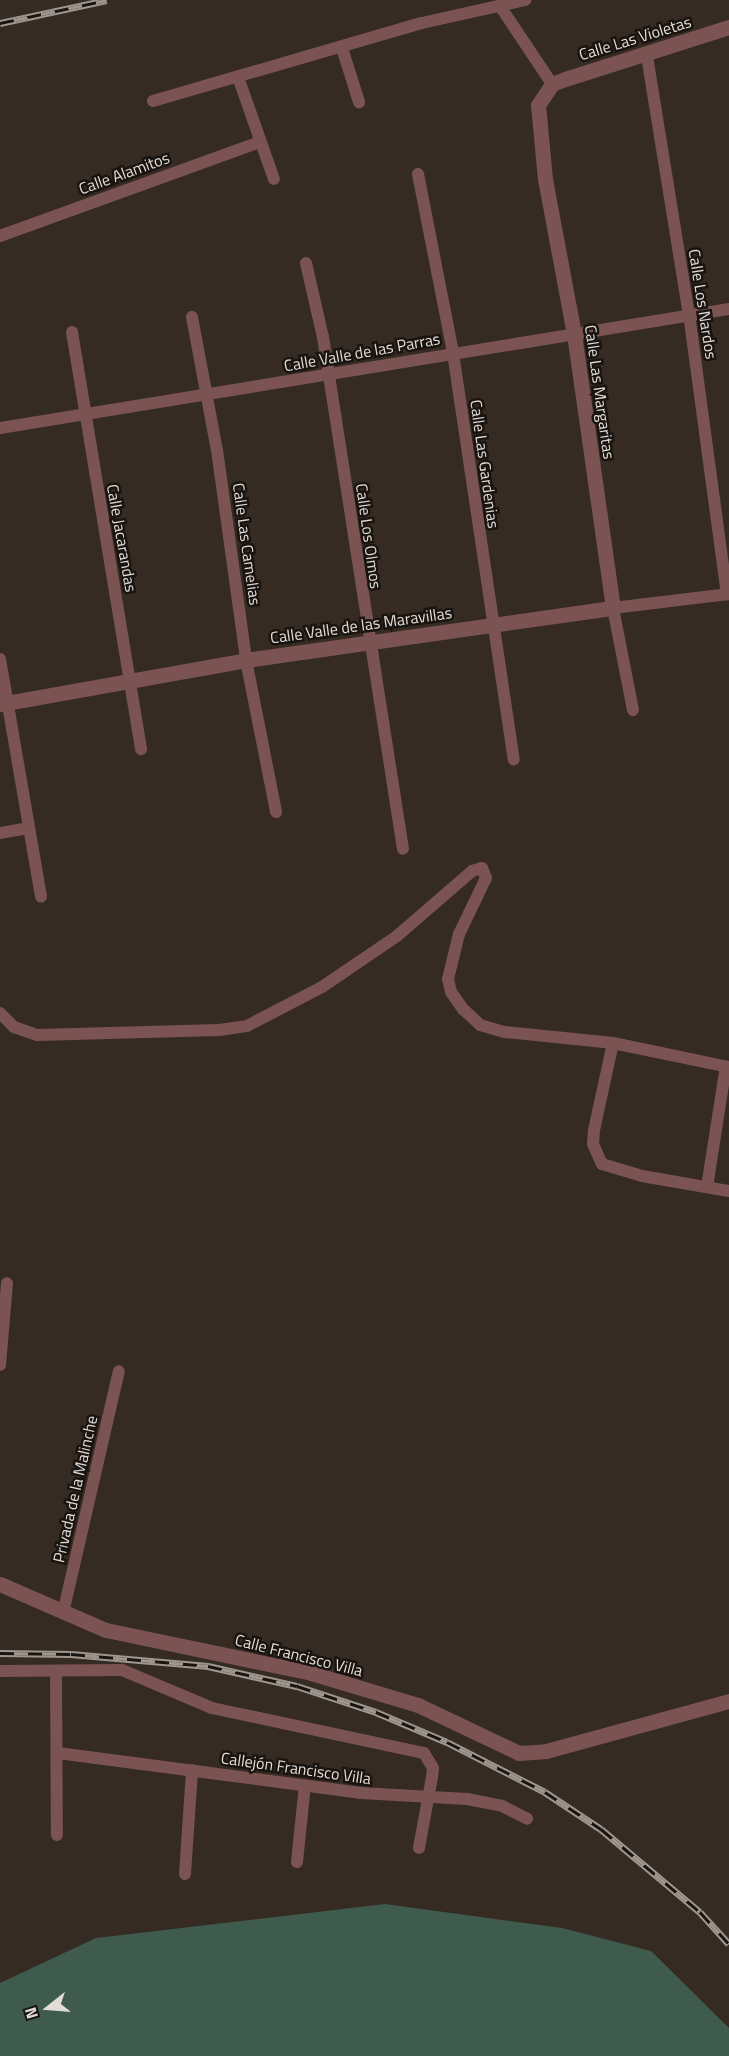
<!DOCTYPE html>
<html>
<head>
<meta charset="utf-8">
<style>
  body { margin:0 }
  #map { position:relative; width:729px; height:2056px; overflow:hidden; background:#352b22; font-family:"Titillium Web",sans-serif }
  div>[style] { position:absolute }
  .green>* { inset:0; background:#3f5b4d }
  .minor>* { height:12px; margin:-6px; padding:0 6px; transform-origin:6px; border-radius:6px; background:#7a5352 }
  .tertiary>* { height:15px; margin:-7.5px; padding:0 7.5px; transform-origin:7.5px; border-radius:7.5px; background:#7a5352 }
  .rail>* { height:7px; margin-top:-3.5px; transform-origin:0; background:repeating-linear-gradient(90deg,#191410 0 14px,#9e968f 0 28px); box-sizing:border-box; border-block:2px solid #9e968f }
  span { translate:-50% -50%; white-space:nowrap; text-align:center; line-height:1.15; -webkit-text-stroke:5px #191410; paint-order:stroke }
  .street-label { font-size:16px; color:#e3dcd6 }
  .north { position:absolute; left:18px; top:1978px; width:60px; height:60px; -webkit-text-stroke:4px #191410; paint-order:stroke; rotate:253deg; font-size:16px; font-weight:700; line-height:24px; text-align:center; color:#e3dcd6 }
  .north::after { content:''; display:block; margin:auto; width:21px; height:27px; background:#e3dcd6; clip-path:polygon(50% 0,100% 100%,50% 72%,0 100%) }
</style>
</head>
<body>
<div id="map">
  <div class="green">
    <div style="clip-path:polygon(385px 1904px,562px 1928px,651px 1951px,729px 2028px,729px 2056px,0 2056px,0 1983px,96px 1938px)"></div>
  </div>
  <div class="minor">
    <div style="left:500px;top:6px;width:94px;rotate:56.3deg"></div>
    <div style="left:342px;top:48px;width:57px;rotate:72.5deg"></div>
    <div style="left:647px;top:56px;width:261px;rotate:80.8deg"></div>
    <div style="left:689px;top:314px;width:283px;rotate:82.3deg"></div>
    <div style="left:238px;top:77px;width:108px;rotate:70.6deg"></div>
    <div style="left:153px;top:101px;width:280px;rotate:-16.2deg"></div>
    <div style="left:422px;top:23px;width:106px;rotate:-12.6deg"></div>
    <div style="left:418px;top:174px;width:182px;rotate:78.9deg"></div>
    <div style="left:453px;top:353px;width:411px;rotate:81.5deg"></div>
    <div style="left:0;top:236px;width:276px;rotate:-19.9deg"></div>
    <div style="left:306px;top:263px;width:76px;rotate:77.1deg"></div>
    <div style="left:323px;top:337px;width:518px;rotate:81.12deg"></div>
    <div style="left:192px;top:317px;width:135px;rotate:79.4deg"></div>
    <div style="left:217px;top:450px;width:212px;rotate:82.1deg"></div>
    <div style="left:246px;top:660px;width:155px;rotate:78.8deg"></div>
    <div style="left:72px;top:332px;width:423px;rotate:80.6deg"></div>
    <div style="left:0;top:428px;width:739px;rotate:-9.27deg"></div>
    <div style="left:0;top:659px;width:241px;rotate:80.2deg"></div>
    <div style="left:633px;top:710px;width:104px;rotate:-101.1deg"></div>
    <div style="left:613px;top:608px;width:117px;rotate:-6.9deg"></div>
    <div style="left:0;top:833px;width:28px;rotate:-10deg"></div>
    <div style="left:0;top:1013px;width:20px;rotate:45deg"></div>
    <div style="left:14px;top:1027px;width:24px;rotate:19deg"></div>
    <div style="left:37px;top:1035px;width:182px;rotate:-1.6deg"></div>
    <div style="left:219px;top:1030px;width:28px;rotate:-8deg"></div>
    <div style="left:247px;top:1026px;width:85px;rotate:-27.5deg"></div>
    <div style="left:322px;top:987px;width:91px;rotate:-34.2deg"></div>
    <div style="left:397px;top:936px;width:99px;rotate:-40.9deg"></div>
    <div style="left:472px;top:871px;width:10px;rotate:-17deg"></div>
    <div style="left:482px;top:868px;width:11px;rotate:68deg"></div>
    <div style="left:486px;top:878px;width:62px;rotate:115.7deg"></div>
    <div style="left:459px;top:934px;width:46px;rotate:103.7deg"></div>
    <div style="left:448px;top:979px;width:13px;rotate:77deg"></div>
    <div style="left:451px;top:992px;width:21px;rotate:55deg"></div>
    <div style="left:463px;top:1009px;width:23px;rotate:43deg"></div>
    <div style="left:480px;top:1025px;width:26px;rotate:16deg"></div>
    <div style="left:505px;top:1032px;width:109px;rotate:5.8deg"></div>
    <div style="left:613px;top:1043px;width:118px;rotate:11.7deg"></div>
    <div style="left:613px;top:1043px;width:89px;rotate:102.3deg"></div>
    <div style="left:594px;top:1130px;width:14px;rotate:94deg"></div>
    <div style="left:593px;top:1144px;width:22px;rotate:66deg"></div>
    <div style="left:602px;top:1164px;width:42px;rotate:16.7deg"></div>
    <div style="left:642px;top:1176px;width:88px;rotate:9.8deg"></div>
    <div style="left:707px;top:1187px;width:122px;rotate:-81.1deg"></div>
    <div style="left:0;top:1365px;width:82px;rotate:-85.1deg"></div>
    <div style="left:63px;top:1613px;width:248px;rotate:-77deg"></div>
    <div style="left:0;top:1671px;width:122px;rotate:-0.5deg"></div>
    <div style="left:122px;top:1670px;width:98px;rotate:22.9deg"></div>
    <div style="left:212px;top:1708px;width:217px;rotate:12deg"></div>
    <div style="left:424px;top:1753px;width:17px;rotate:59deg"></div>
    <div style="left:433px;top:1768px;width:9px;rotate:96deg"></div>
    <div style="left:432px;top:1777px;width:72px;rotate:100.4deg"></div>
    <div style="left:56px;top:1671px;width:164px;rotate:89.7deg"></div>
    <div style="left:58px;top:1753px;width:306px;rotate:7.5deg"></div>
    <div style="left:361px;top:1793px;width:106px;rotate:3.2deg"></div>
    <div style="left:467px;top:1799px;width:36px;rotate:11deg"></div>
    <div style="left:502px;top:1806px;width:28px;rotate:27deg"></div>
    <div style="left:297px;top:1862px;width:77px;rotate:-84.1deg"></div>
    <div style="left:185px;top:1874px;width:104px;rotate:-86.1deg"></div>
  </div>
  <div class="tertiary">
    <div style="left:0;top:704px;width:250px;rotate:-10.1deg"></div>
    <div style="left:246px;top:660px;width:371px;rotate:-8.1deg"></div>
    <div style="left:613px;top:608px;width:277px;rotate:-98.1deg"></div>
    <div style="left:574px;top:334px;width:158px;rotate:-100.6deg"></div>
    <div style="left:545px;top:179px;width:74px;rotate:-95.4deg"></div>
    <div style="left:538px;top:105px;width:25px;rotate:-56deg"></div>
    <div style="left:552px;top:84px;width:14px;rotate:-21deg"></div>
    <div style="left:565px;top:79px;width:172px;rotate:-17.6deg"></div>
    <div style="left:0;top:1584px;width:116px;rotate:23.5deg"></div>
    <div style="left:106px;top:1630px;width:209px;rotate:11.8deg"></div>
    <div style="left:311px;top:1673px;width:112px;rotate:16.7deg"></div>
    <div style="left:418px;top:1705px;width:112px;rotate:25.4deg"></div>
    <div style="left:519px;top:1753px;width:27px;rotate:-4deg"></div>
    <div style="left:546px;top:1751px;width:190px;rotate:-15.3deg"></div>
  </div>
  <div class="rail">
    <div style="left:0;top:23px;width:109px;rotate:-12.1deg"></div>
    <div style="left:0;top:1653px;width:71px;rotate:0.8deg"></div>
    <div style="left:71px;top:1654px;width:138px;rotate:5deg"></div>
    <div style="left:208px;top:1666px;width:91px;rotate:12.7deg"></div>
    <div style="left:297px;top:1686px;width:83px;rotate:18.2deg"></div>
    <div style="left:376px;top:1712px;width:77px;rotate:22.9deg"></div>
    <div style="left:447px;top:1742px;width:110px;rotate:27deg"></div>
    <div style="left:545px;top:1792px;width:67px;rotate:33.5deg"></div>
    <div style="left:601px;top:1829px;width:129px;rotate:40deg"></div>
    <div style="left:700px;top:1912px;width:43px;rotate:47.8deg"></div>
  </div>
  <div class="street-label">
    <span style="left:635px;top:38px;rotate:-17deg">Calle Las Violetas</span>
    <span style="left:124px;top:173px;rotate:-20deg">Calle Alamitos</span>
    <span style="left:703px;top:304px;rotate:81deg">Calle Los Nardos</span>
    <span style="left:362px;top:352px;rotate:-10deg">Calle Valle de las Parras</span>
    <span style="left:600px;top:392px;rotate:82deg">Calle Las Margaritas</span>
    <span style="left:485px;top:464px;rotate:82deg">Calle Las Gardenias</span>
    <span style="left:369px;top:536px;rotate:82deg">Calle Los Olmos</span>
    <span style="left:122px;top:538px;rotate:80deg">Calle Jacarandas</span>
    <span style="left:247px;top:544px;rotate:82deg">Calle Las Camelias</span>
    <span style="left:361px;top:625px;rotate:-8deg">Calle Valle de las Maravillas</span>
    <span style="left:75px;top:1489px;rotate:-77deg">Privada de la Malinche</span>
    <span style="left:299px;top:1655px;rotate:14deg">Calle Francisco Villa</span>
    <span style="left:296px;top:1768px;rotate:8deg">Callejón Francisco Villa</span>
  </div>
  <div class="north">N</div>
</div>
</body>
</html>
